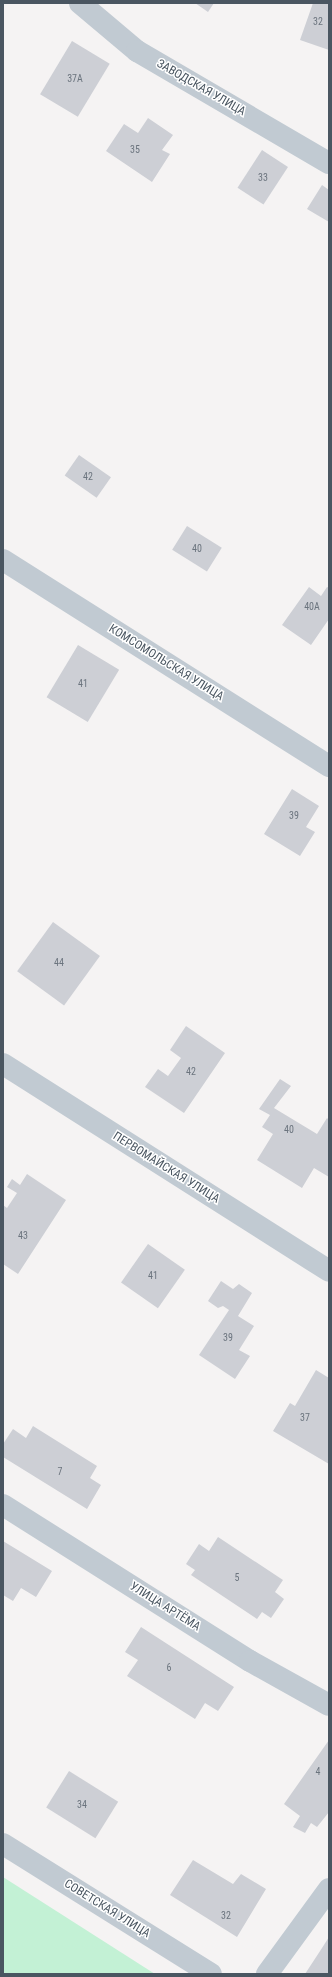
<!DOCTYPE html>
<html>
<head>
<meta charset="utf-8">
<style>
  body { margin:0 }
  #map { position:relative; width:332px; height:1977px; overflow:hidden; background:#f5f3f3; font-family:"Roboto Condensed",sans-serif }
  div>[style] { position:absolute }
  .green>* { inset:0; background:#c3f1d5 }
  .building>* { inset:0; background:#cdcfd5; transform-origin:0 0 }
  .minor>* { height:22px; margin:-11px; padding:0 11px; transform-origin:11px; border-radius:11px; background:#c1cad2 }
  span { translate:-50% -50%; white-space:nowrap; text-align:center; line-height:1.15; -webkit-text-stroke:3px #fff; paint-order:stroke }
  .number-label { font-size:10px; color:#6b747e }
  .number-label span { -webkit-text-stroke-width:0 }
  .street-label { font-size:12px; color:#4a5661 }
  .frame { position:absolute; inset:0; border:4px solid #4a5661; pointer-events:none }
</style>
</head>
<body>
<div id="map">
  <div class="green">
    <div style="clip-path:polygon(3px 1877px,155px 1974px,3px 1974px)"></div>
  </div>
  <div class="building">
    <div style="clip-path:polygon(195px 3px,214px 3px,208px 12px)"></div>
    <div style="clip-path:polygon(313px 3px,329px 3px,329px 50px,300px 40px)"></div>
    <div style="left:72px;top:41px;width:44px;height:62px;rotate:31deg"></div>
    <div style="clip-path:polygon(148px 118px,173px 135px,162px 150px,170px 154px,152px 182px,106px 151px,124px 124px,138px 133px)"></div>
    <div style="left:262px;top:150px;width:31px;height:45px;rotate:33deg"></div>
    <div style="clip-path:polygon(322px 185px,329px 190px,329px 222px,307px 209px)"></div>
    <div style="left:79px;top:455px;width:39px;height:25px;rotate:35deg"></div>
    <div style="left:187px;top:526px;width:41px;height:28px;rotate:32deg"></div>
    <div style="clip-path:polygon(309px 587px,321px 596px,327px 587px,329px 588px,329px 619px,311px 645px,282px 625px)"></div>
    <div style="left:78px;top:645px;width:48px;height:61px;rotate:31deg"></div>
    <div style="clip-path:polygon(292px 789px,319px 806px,306px 827px,315px 832px,300px 856px,264px 834px)"></div>
    <div style="left:53px;top:922px;width:58px;height:61px;rotate:36deg"></div>
    <div style="clip-path:polygon(186px 1026px,225px 1053px,184px 1113px,145px 1087px,158px 1069px,168px 1076px,181px 1058px,170px 1050px)"></div>
    <div style="clip-path:polygon(280px 1079px,291px 1086px,274px 1108px,317px 1134px,327px 1118px,329px 1120px,329px 1177px,314px 1168px,302px 1188px,257px 1160px,273px 1134px,262px 1127px,270px 1115px,259px 1109px)"></div>
    <div style="clip-path:polygon(27px 1174px,66px 1200px,18px 1274px,3px 1264px,3px 1205px,7px 1208px,17px 1193px,7px 1187px,12px 1179px,20px 1185px)"></div>
    <div style="left:148px;top:1244px;width:45px;height:47px;rotate:35deg"></div>
    <div style="clip-path:polygon(221px 1281px,233px 1289px,239px 1284px,252px 1293px,238px 1316px,254px 1326px,239px 1350px,250px 1356px,235px 1379px,199px 1355px,229px 1310px,223px 1306px,218px 1308px,208px 1301px)"></div>
    <div style="clip-path:polygon(316px 1370px,329px 1378px,329px 1464px,273px 1431px,290px 1403px,295px 1406px)"></div>
    <div style="clip-path:polygon(33px 1426px,97px 1466px,90px 1478px,101px 1485px,87px 1509px,3px 1457px,3px 1444px,13px 1429px,26px 1438px)"></div>
    <div style="clip-path:polygon(218px 1537px,283px 1580px,275px 1592px,284px 1599px,271px 1618px,262px 1612px,257px 1619px,191px 1575px,195px 1570px,186px 1564px,199px 1544px,209px 1551px)"></div>
    <div style="clip-path:polygon(3px 1541px,52px 1571px,36px 1597px,21px 1588px,13px 1601px,3px 1595px)"></div>
    <div style="clip-path:polygon(141px 1627px,234px 1687px,218px 1711px,205px 1703px,195px 1719px,127px 1676px,138px 1660px,125px 1652px)"></div>
    <div style="clip-path:polygon(329px 1740px,329px 1812px,317px 1827px,311px 1823px,305px 1833px,293px 1827px,300px 1816px,284px 1804px)"></div>
    <div style="left:69px;top:1771px;width:58px;height:43px;rotate:32deg"></div>
    <div style="clip-path:polygon(193px 1860px,233px 1884px,241px 1874px,266px 1889px,237px 1937px,170px 1895px)"></div>
    <div style="clip-path:polygon(329px 1937px,329px 1974px,305px 1974px,322px 1948px)"></div>
  </div>
  <div class="minor">
    <div style="left:80px;top:3px;width:75px;rotate:40.1deg"></div>
    <div style="left:137px;top:51px;width:222px;rotate:30.3deg"></div>
    <div style="left:3px;top:560px;width:386px;rotate:32.3deg"></div>
    <div style="left:3px;top:1064px;width:386px;rotate:32.4deg"></div>
    <div style="left:3px;top:1505px;width:292px;rotate:32.3deg"></div>
    <div style="left:250px;top:1661px;width:90px;rotate:29.1deg"></div>
    <div style="left:3px;top:1844px;width:245px;rotate:32deg"></div>
    <div style="left:267px;top:1974px;width:105px;rotate:-53.9deg"></div>
  </div>
  <div class="number-label">
    <span style="left:318px;top:22px">32</span>
    <span style="left:75px;top:79px">37А</span>
    <span style="left:135px;top:150px">35</span>
    <span style="left:263px;top:178px">33</span>
    <span style="left:88px;top:477px">42</span>
    <span style="left:197px;top:549px">40</span>
    <span style="left:312px;top:607px">40А</span>
    <span style="left:83px;top:684px">41</span>
    <span style="left:294px;top:816px">39</span>
    <span style="left:59px;top:963px">44</span>
    <span style="left:191px;top:1072px">42</span>
    <span style="left:289px;top:1130px">40</span>
    <span style="left:23px;top:1236px">43</span>
    <span style="left:153px;top:1276px">41</span>
    <span style="left:228px;top:1338px">39</span>
    <span style="left:305px;top:1418px">37</span>
    <span style="left:60px;top:1472px">7</span>
    <span style="left:237px;top:1578px">5</span>
    <span style="left:169px;top:1668px">6</span>
    <span style="left:318px;top:1772px">4</span>
    <span style="left:82px;top:1805px">34</span>
    <span style="left:226px;top:1916px">32</span>
  </div>
  <div class="street-label">
    <span style="left:201px;top:88px;rotate:30deg">ЗАВОДСКАЯ УЛИЦА</span>
    <span style="left:166px;top:663px;rotate:32deg">КОМСОМОЛЬСКАЯ УЛИЦА</span>
    <span style="left:166px;top:1168px;rotate:32deg">ПЕРВОМАЙСКАЯ УЛИЦА</span>
    <span style="left:165px;top:1607px;rotate:32deg">УЛИЦА АРТЁМА</span>
    <span style="left:107px;top:1909px;rotate:32deg">СОВЕТСКАЯ УЛИЦА</span>
  </div>
  <div class="frame"></div>
</div>
</body>
</html>
